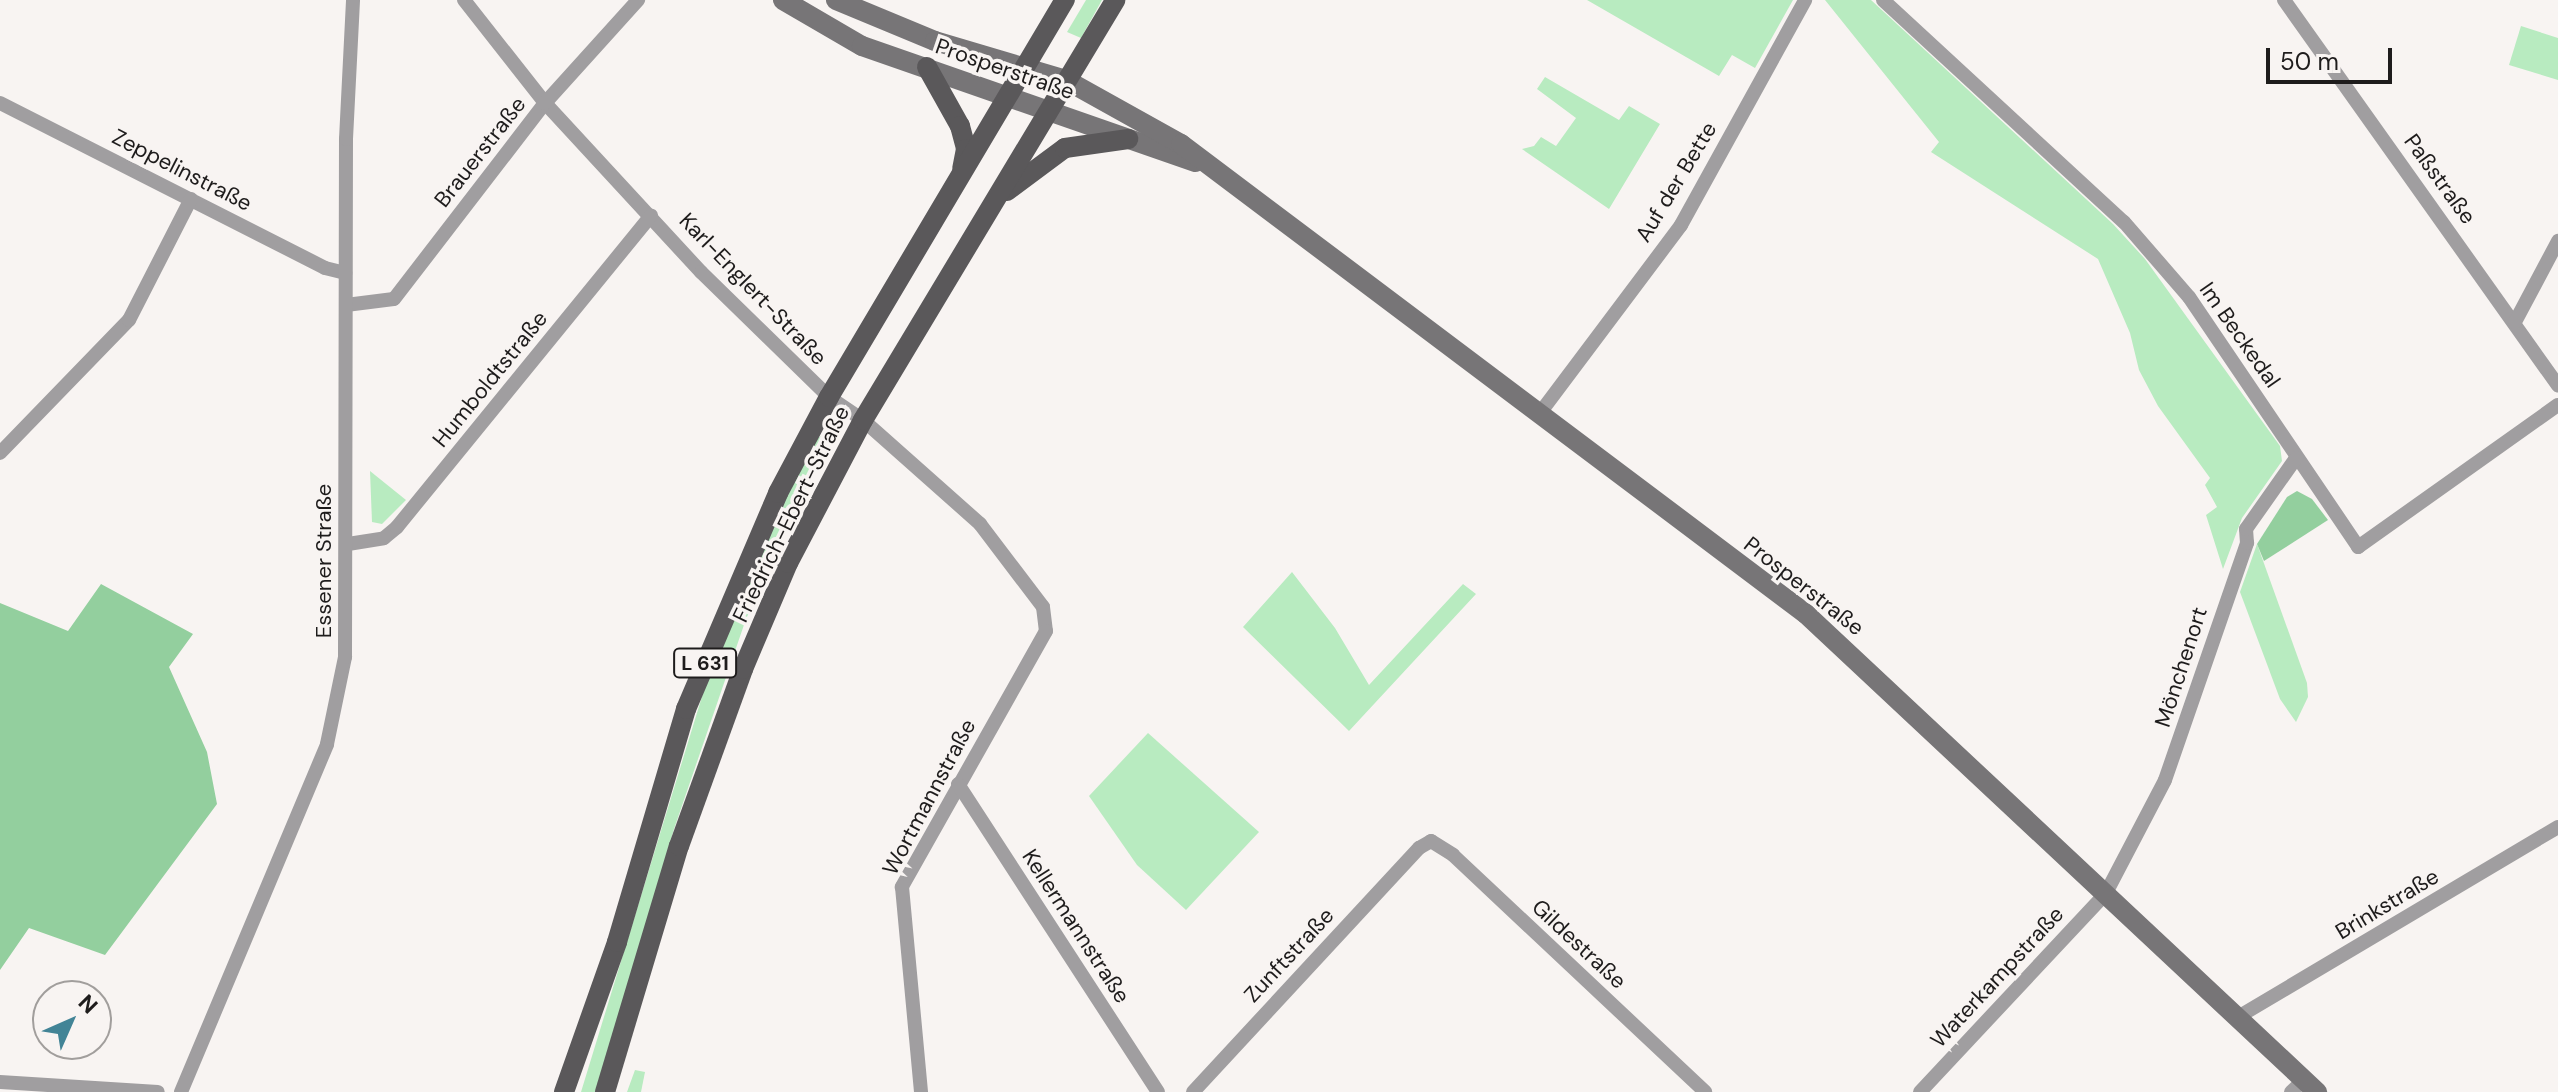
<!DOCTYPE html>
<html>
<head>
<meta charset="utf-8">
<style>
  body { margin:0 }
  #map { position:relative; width:2558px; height:1092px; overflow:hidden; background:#f8f4f2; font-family:"DM Sans",sans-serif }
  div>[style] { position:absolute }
  .green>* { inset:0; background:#b8ebc0 }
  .forest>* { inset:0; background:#93cf9e }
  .minor>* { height:14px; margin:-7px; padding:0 7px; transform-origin:7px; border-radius:7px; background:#a09ea0 }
  .secondary>* { height:20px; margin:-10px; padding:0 10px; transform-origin:10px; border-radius:10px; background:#777577 }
  .primary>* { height:20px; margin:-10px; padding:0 10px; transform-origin:10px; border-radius:10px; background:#5a585a }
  span { translate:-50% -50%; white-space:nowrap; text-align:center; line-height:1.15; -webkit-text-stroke:7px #f8f4f2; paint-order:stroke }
  .shield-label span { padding:2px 6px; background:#f8f4f2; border:2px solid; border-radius:6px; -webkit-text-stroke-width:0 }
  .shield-label { font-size:20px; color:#1e1c1c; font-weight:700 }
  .street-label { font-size:22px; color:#1e1c1c }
  .north { position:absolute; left:32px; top:980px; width:80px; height:80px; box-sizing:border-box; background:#f8f4f2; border:2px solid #a19e9c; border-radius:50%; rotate:45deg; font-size:22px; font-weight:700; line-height:32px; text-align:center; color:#1e1c1c }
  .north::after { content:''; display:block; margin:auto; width:28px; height:36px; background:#428496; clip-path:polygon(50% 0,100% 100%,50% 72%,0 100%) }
  .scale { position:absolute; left:2266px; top:48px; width:126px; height:36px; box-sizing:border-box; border:4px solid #1e1c1c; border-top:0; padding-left:10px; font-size:24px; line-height:28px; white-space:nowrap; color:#1e1c1c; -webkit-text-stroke:6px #f8f4f2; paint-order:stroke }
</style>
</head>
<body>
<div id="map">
  <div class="green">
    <div style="clip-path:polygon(1086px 0,1102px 0,1081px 38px,1067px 32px)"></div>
    <div style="clip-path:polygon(1587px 0,1793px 0,1755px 68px,1732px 55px,1719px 76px)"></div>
    <div style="clip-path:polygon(1825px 0,1871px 0,2113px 224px,2145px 259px,2280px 446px,2282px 461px,2242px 518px,2223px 569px,2206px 515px,2217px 507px,2205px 485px,2210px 478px,2158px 406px,2139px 370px,2130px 333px,2098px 259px,1931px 152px,1939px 142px)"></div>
    <div style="clip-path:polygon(2521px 26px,2558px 38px,2558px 80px,2509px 65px)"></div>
    <div style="clip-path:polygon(1545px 77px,1619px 120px,1629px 106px,1660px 124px,1609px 209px,1522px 149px,1534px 146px,1541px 137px,1556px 146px,1576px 118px,1537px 89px)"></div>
    <div style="clip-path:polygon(834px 428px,746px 619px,674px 829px,599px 1082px,595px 1092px,581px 1092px,704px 690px,785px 500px,818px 438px)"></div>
    <div style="clip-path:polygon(370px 471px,406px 500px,382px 524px,372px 522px)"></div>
    <div style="clip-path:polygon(2257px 544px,2307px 683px,2308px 697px,2296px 722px,2280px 699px,2240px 592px)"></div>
    <div style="clip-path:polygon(1292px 572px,1335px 628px,1369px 685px,1463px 584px,1476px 594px,1349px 731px,1243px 627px)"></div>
    <div style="clip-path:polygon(1148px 733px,1259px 832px,1186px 910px,1137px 865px,1089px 796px)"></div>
    <div style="clip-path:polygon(635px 1070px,645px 1072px,641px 1092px,627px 1092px)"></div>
  </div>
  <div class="forest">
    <div style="clip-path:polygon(2297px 491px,2312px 499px,2328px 520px,2264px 561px,2257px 544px,2287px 497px)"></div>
    <div style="clip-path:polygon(101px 584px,193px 634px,169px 667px,207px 752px,217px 804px,105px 955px,29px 928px,0 970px,0 603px,68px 631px)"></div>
  </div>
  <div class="minor">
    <div style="left:464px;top:0;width:131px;rotate:51.8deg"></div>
    <div style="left:545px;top:103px;width:230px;rotate:47.3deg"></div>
    <div style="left:701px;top:272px;width:179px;rotate:44.3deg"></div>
    <div style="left:829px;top:397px;width:41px;rotate:34.1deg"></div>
    <div style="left:863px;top:420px;width:157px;rotate:41.6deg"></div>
    <div style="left:980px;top:524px;width:104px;rotate:52.8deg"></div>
    <div style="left:1043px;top:607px;width:24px;rotate:83deg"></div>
    <div style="left:1046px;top:631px;width:294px;rotate:119.4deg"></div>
    <div style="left:902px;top:887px;width:206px;rotate:84.7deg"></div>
    <div style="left:1883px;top:0;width:328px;rotate:42.7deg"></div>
    <div style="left:2124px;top:222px;width:99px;rotate:49.1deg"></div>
    <div style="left:2189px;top:297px;width:302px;rotate:55.9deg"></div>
    <div style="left:2358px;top:547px;width:245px;rotate:-35.4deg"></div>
    <div style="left:2284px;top:0;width:473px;rotate:54.6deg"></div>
    <div style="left:0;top:103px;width:364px;rotate:26.9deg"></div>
    <div style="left:325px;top:268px;width:21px;rotate:14deg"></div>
    <div style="left:346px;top:305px;width:48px;rotate:-7.1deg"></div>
    <div style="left:394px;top:299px;width:247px;rotate:-52.4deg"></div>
    <div style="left:545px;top:103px;width:139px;rotate:-47.9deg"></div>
    <div style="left:2515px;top:322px;width:92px;rotate:-62deg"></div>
    <div style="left:1540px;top:413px;width:235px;rotate:-53.1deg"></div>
    <div style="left:1681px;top:225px;width:257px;rotate:-61.1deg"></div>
    <div style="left:0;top:453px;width:185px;rotate:-45.9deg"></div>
    <div style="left:129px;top:320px;width:136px;rotate:-62.9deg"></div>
    <div style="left:348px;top:544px;width:36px;rotate:-9deg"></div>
    <div style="left:384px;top:538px;width:17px;rotate:-40deg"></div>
    <div style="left:397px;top:527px;width:402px;rotate:-50.8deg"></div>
    <div style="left:958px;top:784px;width:367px;rotate:57deg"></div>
    <div style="left:2238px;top:1017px;width:372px;rotate:-30.7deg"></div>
    <div style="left:0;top:1082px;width:158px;rotate:3.6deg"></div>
    <div style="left:181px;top:1092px;width:377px;rotate:-67.2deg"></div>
    <div style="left:327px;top:744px;width:89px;rotate:-78.3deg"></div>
    <div style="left:345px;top:657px;width:518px;rotate:-89.89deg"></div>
    <div style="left:346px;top:139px;width:139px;rotate:-87.1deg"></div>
    <div style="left:1193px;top:1092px;width:333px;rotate:-47.2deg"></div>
    <div style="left:1419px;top:848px;width:14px;rotate:-30deg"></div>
    <div style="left:1431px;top:841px;width:26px;rotate:32deg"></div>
    <div style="left:1453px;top:855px;width:346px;rotate:43.2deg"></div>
    <div style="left:1920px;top:1092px;width:272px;rotate:-46.9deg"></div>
    <div style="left:2106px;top:893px;width:127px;rotate:-62.4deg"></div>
    <div style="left:2165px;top:780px;width:251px;rotate:-70.9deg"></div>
    <div style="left:2247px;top:543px;width:14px;rotate:-94deg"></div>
    <div style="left:2246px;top:529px;width:87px;rotate:-54.8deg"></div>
    <div style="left:2291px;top:1092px;width:18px;rotate:-43deg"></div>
  </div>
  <div class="secondary">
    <div style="left:783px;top:0;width:91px;rotate:30.2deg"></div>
    <div style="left:862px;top:46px;width:353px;rotate:19.2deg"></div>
    <div style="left:836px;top:0;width:107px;rotate:22.5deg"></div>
    <div style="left:935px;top:41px;width:137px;rotate:16.6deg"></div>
    <div style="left:1066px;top:80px;width:132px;rotate:29.1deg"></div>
    <div style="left:1181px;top:144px;width:782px;rotate:36.94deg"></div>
    <div style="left:1806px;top:614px;width:700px;rotate:43.09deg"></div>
  </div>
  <div class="primary">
    <div style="left:927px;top:67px;width:68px;rotate:60.8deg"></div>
    <div style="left:960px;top:126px;width:24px;rotate:75deg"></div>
    <div style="left:966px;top:149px;width:20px;rotate:101deg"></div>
    <div style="left:1007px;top:191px;width:72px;rotate:-36.6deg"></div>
    <div style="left:1065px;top:148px;width:64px;rotate:-8.1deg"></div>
    <div style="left:564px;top:1092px;width:159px;rotate:-70.5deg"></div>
    <div style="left:617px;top:942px;width:243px;rotate:-73.5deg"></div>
    <div style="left:686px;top:709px;width:235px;rotate:-66.9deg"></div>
    <div style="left:778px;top:493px;width:109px;rotate:-62deg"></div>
    <div style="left:829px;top:397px;width:462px;rotate:-59.3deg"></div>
    <div style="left:605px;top:1092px;width:257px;rotate:-73.3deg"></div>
    <div style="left:679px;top:846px;width:188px;rotate:-70.1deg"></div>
    <div style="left:743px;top:669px;width:115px;rotate:-67deg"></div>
    <div style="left:788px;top:563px;width:161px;rotate:-62.3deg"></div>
    <div style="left:863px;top:420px;width:490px;rotate:-59deg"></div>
  </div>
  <div class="shield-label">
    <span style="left:705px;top:663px">L 631</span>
  </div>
  <div class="street-label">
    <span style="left:1005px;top:69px;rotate:19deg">Prosperstraße</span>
    <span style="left:480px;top:152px;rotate:-52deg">Brauerstraße</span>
    <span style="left:182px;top:170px;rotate:27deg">Zeppelinstraße</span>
    <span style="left:2440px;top:179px;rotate:54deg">Paßstraße</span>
    <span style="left:1676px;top:182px;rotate:-59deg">Auf der Bette</span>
    <span style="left:753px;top:289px;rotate:46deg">Karl-Englert-Straße</span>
    <span style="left:2240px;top:335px;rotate:55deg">Im Beckedal</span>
    <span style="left:490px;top:379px;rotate:-51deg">Humboldtstraße</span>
    <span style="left:791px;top:514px;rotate:-64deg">Friedrich-Ebert-Straße</span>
    <span style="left:324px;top:561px;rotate:-90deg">Essener Straße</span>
    <span style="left:1804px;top:586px;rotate:38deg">Prosperstraße</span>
    <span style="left:2181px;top:667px;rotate:-72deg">Mönchenort</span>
    <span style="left:929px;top:797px;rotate:-62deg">Wortmannstraße</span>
    <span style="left:2387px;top:904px;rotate:-31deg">Brinkstraße</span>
    <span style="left:1076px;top:926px;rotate:57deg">Kellermannstraße</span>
    <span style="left:1579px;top:944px;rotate:43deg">Gildestraße</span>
    <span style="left:1289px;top:955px;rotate:-47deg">Zunftstraße</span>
    <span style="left:1997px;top:977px;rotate:-47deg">Waterkampstraße</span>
  </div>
  <div class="north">N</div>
  <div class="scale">50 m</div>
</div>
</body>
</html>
